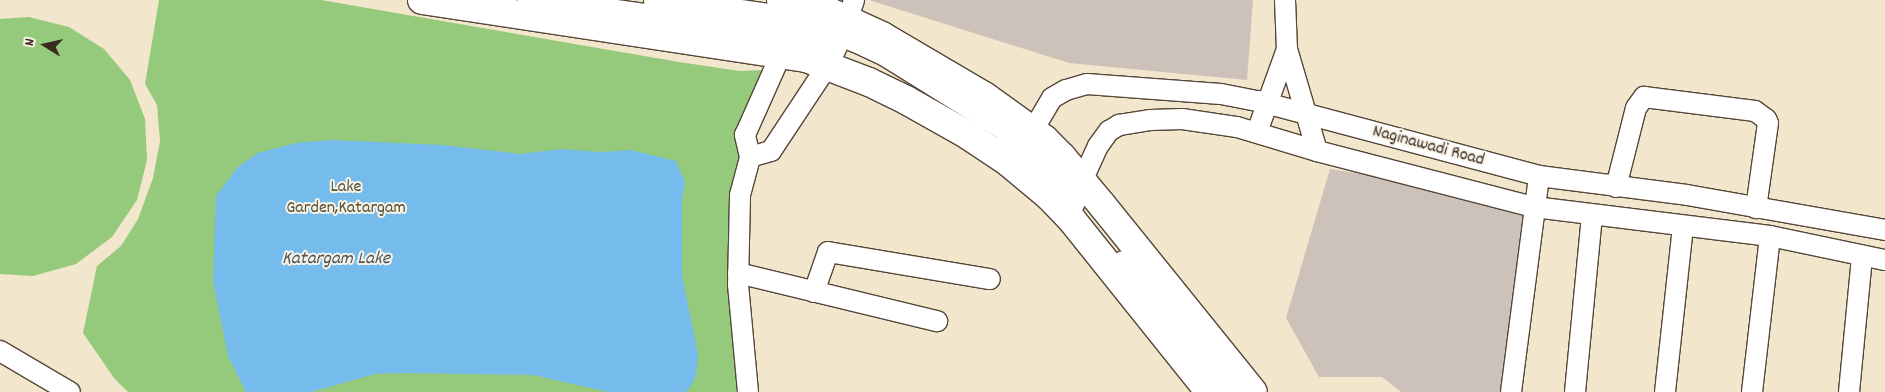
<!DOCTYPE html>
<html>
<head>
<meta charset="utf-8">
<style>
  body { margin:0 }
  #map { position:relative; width:1885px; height:392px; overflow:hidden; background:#f2e6cd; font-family:Dekko,sans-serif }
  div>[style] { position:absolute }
  .industrial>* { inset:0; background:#cdc2b9 }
  .green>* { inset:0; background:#95ca7c }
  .water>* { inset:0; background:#75bbec }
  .roads { filter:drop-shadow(1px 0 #564638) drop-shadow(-1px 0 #564638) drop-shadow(0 1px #564638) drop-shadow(0 -1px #564638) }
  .minor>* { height:20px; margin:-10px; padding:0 10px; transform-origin:10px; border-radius:10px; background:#fff }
  .major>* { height:25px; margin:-12.5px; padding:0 12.5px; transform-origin:12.5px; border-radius:12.5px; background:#fff }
  .highway>* { height:28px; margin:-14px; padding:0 14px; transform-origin:14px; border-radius:14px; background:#fff }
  span { translate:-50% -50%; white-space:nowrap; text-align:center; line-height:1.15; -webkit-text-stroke:4px #f7f3e8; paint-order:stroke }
  .street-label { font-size:18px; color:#3b2a1e }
  .park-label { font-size:18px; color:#525236 }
  .water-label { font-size:19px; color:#4c565c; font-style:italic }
  .north { position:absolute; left:20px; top:20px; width:50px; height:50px; -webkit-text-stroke:4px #f7f3e8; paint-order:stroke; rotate:280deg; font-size:14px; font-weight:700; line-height:20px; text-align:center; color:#3b2a1e }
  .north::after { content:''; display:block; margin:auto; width:18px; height:22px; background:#3b2a1e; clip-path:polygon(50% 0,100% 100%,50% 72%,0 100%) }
</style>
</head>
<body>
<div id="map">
  <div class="industrial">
    <div style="clip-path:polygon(869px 0,1253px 0,1247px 80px,1069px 63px)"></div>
    <div style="clip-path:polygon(1330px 169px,1525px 200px,1502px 392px,1401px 392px,1382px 377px,1319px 377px,1286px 318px)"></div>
  </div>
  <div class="green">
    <div style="clip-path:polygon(159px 0,321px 0,679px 62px,740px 71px,764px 70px,755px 129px,736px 332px,736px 392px,128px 392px,114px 378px,83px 333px,97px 266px,121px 246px,138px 219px,153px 178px,160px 141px,157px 105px,145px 84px)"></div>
    <div style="clip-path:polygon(29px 17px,69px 27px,104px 49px,130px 80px,145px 119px,147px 160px,137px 200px,112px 237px,76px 264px,33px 276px,0 274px,0 19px)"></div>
  </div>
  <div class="water">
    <div style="clip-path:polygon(331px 140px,443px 145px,520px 154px,562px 149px,601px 152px,631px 150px,676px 161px,685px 182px,682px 201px,682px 276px,698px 354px,696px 375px,692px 384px,686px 392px,608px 392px,533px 375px,404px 373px,375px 374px,311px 392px,246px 392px,228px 356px,213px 281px,216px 196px,238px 167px,258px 153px,296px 143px)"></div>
  </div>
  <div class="roads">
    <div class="minor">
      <div style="left:1285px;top:0;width:49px;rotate:87.7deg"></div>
      <div style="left:1287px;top:49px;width:106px;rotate:73.6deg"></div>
      <div style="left:1257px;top:132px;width:88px;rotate:-70.1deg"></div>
      <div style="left:1026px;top:142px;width:51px;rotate:-59.4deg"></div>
      <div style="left:1052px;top:98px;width:16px;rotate:-30deg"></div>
      <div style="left:1066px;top:90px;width:22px;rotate:-16deg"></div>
      <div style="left:1087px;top:84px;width:134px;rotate:4.3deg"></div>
      <div style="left:1221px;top:94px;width:38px;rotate:11deg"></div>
      <div style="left:1258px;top:101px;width:291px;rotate:14.9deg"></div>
      <div style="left:1539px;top:176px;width:149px;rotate:7.3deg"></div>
      <div style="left:1687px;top:195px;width:201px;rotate:10deg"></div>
      <div style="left:750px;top:157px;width:22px;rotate:-16deg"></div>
      <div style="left:771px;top:151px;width:103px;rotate:-56.5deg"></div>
      <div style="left:828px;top:65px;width:34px;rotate:-64deg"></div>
      <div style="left:843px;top:34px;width:36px;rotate:-72deg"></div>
      <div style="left:1616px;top:187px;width:81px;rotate:-75.8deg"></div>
      <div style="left:1636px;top:108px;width:14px;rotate:-54deg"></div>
      <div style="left:1644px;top:97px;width:112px;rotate:7.2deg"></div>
      <div style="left:1755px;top:111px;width:14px;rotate:36deg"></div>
      <div style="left:1766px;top:119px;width:4px;rotate:63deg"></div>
      <div style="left:1768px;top:123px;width:86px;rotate:98deg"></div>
      <div style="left:1077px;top:192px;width:51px;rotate:-65.5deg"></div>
      <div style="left:1098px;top:146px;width:19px;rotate:-54deg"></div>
      <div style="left:1109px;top:131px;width:12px;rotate:-31deg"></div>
      <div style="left:1119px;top:125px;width:31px;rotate:-9deg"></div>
      <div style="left:1150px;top:120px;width:32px;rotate:-2deg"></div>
      <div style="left:1182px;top:119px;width:56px;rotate:8.3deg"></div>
      <div style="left:1237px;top:127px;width:84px;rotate:16.7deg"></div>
      <div style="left:1317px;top:151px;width:224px;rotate:14.5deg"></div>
      <div style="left:1534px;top:207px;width:238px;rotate:7deg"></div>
      <div style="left:1770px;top:236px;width:117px;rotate:11.8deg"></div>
      <div style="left:738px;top:273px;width:205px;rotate:13.6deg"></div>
      <div style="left:814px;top:292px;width:42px;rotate:-70.7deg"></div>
      <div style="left:828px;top:252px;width:164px;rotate:9.5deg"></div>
      <div style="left:0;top:351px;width:81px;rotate:30.4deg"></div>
      <div style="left:748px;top:392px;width:107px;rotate:-95.3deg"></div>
      <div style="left:738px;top:285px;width:90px;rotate:-88.7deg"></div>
      <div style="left:740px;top:195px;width:39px;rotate:-75deg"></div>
      <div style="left:750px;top:157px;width:23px;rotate:-103deg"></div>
      <div style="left:745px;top:135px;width:101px;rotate:-66deg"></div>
      <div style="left:1511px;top:392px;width:218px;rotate:-82.6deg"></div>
      <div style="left:1575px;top:392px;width:177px;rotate:-84.5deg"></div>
      <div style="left:1665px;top:392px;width:167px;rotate:-83.8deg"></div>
      <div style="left:1752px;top:392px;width:157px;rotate:-83.4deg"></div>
      <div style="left:1849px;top:392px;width:137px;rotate:-84.5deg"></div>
    </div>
    <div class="major">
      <div style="left:530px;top:0;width:289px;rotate:8deg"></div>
      <div style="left:656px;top:0;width:141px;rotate:8.1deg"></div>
      <div style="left:796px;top:20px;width:49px;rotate:16.6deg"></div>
      <div style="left:843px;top:34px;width:25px;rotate:23deg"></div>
      <div style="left:866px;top:44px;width:21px;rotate:25deg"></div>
      <div style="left:885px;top:53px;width:142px;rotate:31.8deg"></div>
      <div style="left:1006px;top:128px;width:20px;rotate:57deg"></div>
      <div style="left:1017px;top:145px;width:79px;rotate:46deg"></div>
      <div style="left:1123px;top:263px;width:168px;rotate:50.3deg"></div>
    </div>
    <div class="highway">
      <div style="left:422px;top:0;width:388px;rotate:8.6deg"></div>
      <div style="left:806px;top:58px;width:67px;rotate:20.9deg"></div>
      <div style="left:869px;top:82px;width:41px;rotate:25.9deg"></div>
      <div style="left:906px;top:100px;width:71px;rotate:29.4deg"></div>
      <div style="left:968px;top:135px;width:47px;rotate:33.7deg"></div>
      <div style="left:1007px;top:161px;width:55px;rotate:39.8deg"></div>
      <div style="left:1049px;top:196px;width:33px;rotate:46deg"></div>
      <div style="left:1072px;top:220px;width:221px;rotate:51.3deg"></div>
      <div style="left:781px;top:0;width:43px;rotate:12.1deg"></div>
      <div style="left:823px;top:9px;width:65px;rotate:24.6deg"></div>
      <div style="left:882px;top:36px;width:118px;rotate:30.5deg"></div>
      <div style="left:984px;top:96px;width:74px;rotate:35.6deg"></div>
      <div style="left:1044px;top:139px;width:25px;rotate:45deg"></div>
      <div style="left:1062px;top:157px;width:62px;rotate:50.2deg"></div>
      <div style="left:1102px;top:205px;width:240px;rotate:51.1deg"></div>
    </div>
  </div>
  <div class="street-label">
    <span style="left:1428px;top:147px;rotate:15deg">Naginawadi Road</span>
  </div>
  <div class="park-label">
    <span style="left:346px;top:199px">Lake<br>Garden,Katargam</span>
  </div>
  <div class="water-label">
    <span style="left:336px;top:260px">Katargam Lake</span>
  </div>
  <div class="north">N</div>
</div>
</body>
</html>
